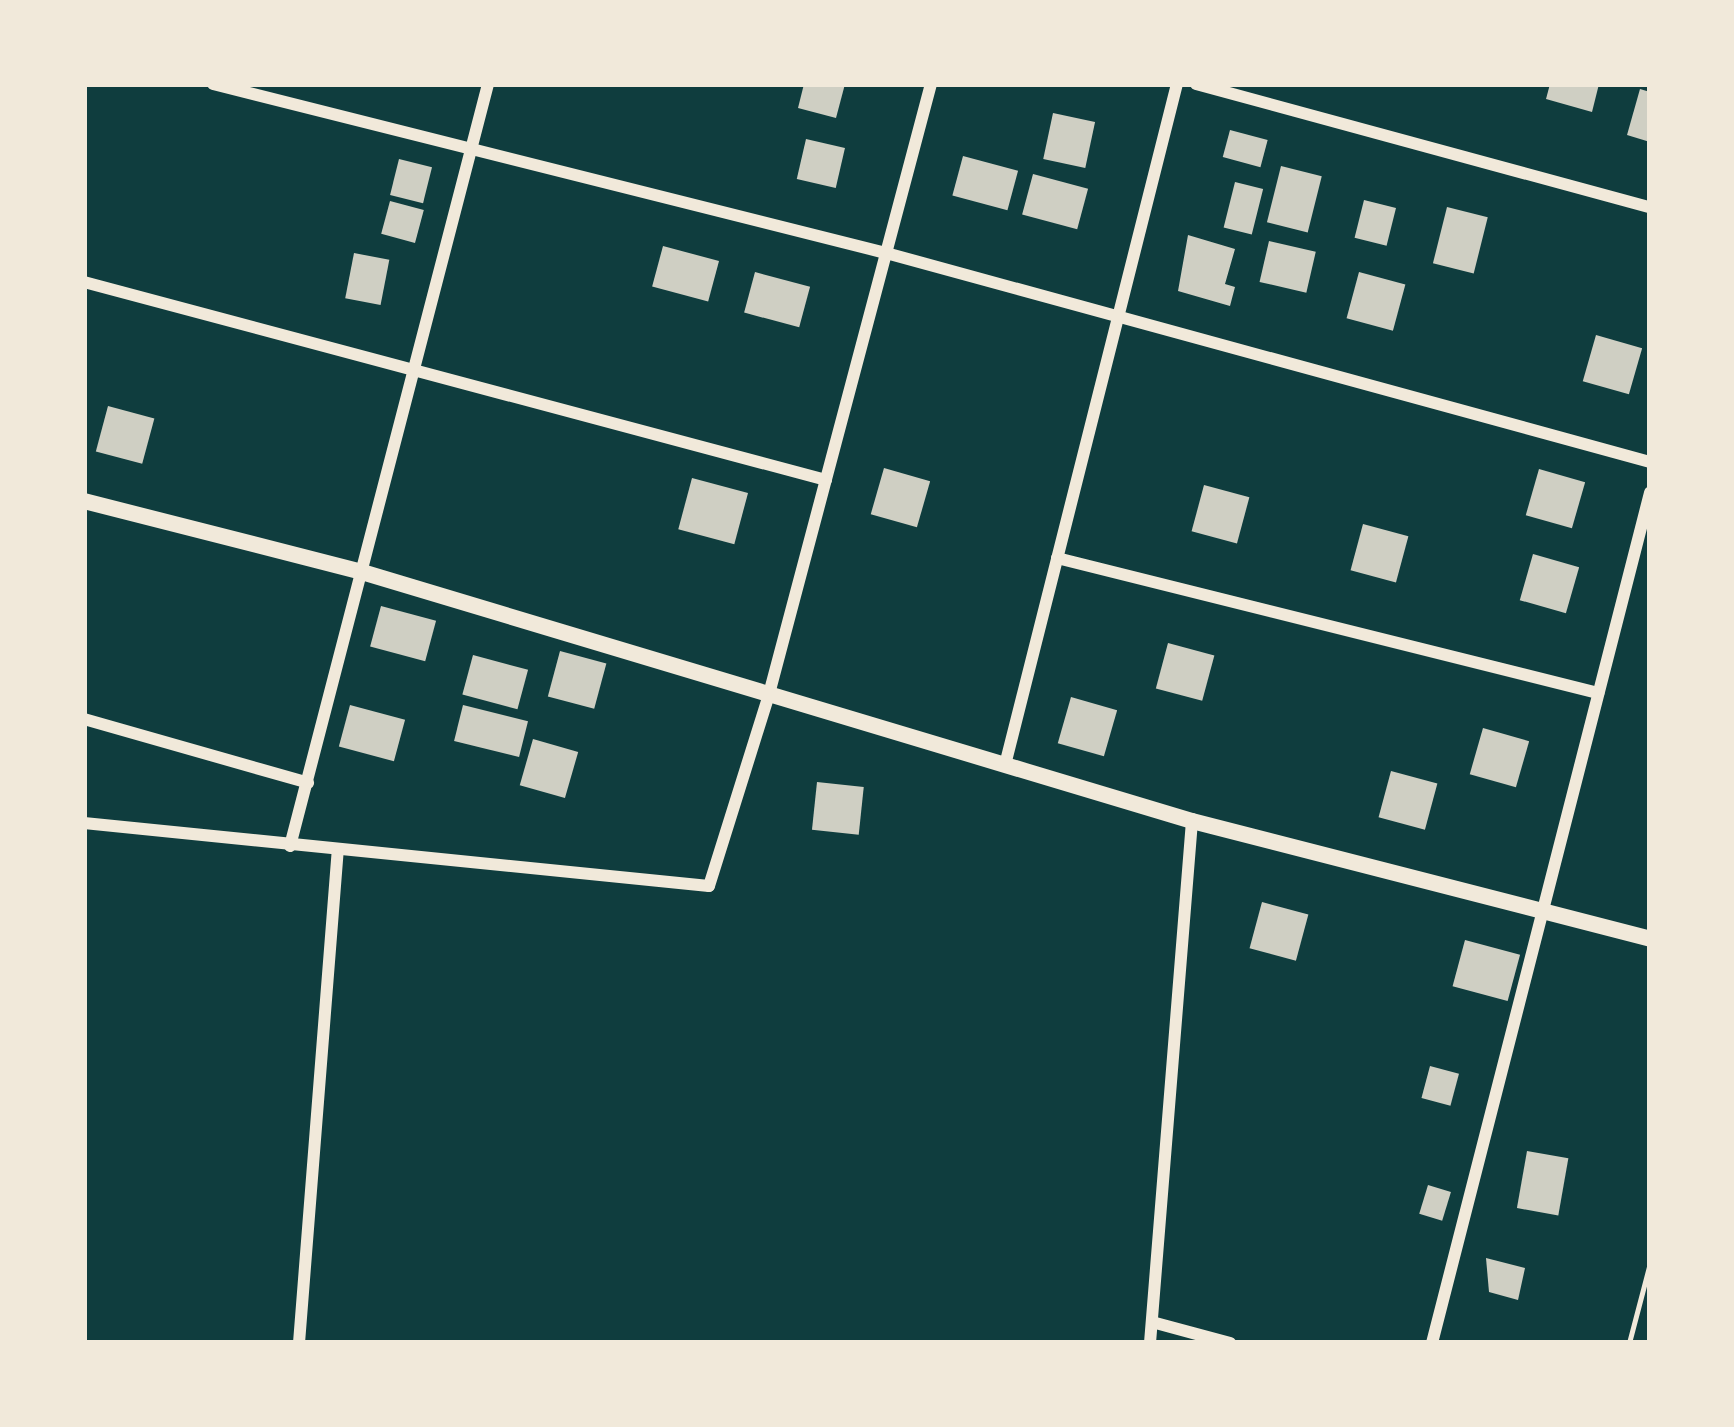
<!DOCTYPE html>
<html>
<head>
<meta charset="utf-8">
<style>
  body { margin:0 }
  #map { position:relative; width:1734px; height:1427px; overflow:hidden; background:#0f3d3e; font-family:Arial,sans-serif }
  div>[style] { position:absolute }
  .building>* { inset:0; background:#cfcfc3; transform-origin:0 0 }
  .path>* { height:4.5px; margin:-2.25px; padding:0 2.25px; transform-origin:2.25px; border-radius:2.25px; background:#f1e9da }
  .minor>* { height:12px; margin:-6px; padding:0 6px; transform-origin:6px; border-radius:6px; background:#f1e9da }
  .tertiary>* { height:16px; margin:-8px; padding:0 8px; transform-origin:8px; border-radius:8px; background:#f1e9da }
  span { translate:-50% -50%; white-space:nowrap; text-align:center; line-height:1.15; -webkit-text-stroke:9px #f1e9da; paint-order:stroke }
  .frame { position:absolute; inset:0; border:87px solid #f1e9da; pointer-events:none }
</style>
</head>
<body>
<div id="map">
  <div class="building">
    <div style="clip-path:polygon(804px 84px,845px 84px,836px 118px,798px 108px)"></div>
    <div style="clip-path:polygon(1550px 84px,1599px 84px,1592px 112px,1546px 99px)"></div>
    <div style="clip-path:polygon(1640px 89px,1650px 92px,1650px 142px,1627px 135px)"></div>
    <div style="left:1053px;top:113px;width:43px;height:47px;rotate:12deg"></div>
    <div style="left:1230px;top:130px;width:39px;height:28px;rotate:15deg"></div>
    <div style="left:806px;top:139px;width:40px;height:41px;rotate:13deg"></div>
    <div style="left:963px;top:156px;width:57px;height:41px;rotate:15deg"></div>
    <div style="left:399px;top:159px;width:34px;height:37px;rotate:14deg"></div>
    <div style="left:1281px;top:166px;width:42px;height:58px;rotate:14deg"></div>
    <div style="left:1033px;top:174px;width:57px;height:42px;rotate:15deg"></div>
    <div style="left:1235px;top:182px;width:29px;height:47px;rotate:14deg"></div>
    <div style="left:1364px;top:200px;width:33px;height:39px;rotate:14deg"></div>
    <div style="left:390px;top:201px;width:35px;height:34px;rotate:15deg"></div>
    <div style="left:1447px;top:207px;width:42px;height:58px;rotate:14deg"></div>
    <div style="clip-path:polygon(1188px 235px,1235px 249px,1225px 284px,1235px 287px,1230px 306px,1178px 291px)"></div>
    <div style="left:1269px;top:241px;width:48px;height:42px;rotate:13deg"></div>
    <div style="left:663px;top:246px;width:58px;height:42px;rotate:15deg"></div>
    <div style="left:354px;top:253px;width:36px;height:46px;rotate:11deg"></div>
    <div style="left:755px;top:272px;width:57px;height:42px;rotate:15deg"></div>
    <div style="left:1359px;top:272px;width:48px;height:48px;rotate:15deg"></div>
    <div style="left:1596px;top:335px;width:48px;height:48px;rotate:16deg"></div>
    <div style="left:108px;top:406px;width:48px;height:47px;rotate:15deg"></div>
    <div style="left:884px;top:468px;width:48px;height:48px;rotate:16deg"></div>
    <div style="left:1539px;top:469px;width:48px;height:48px;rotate:16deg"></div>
    <div style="left:692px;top:478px;width:58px;height:53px;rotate:15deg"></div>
    <div style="left:1204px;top:485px;width:47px;height:48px;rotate:15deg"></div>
    <div style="left:1363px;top:524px;width:47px;height:48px;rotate:15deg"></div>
    <div style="left:1533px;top:554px;width:48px;height:48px;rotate:16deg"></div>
    <div style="left:381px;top:606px;width:57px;height:42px;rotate:15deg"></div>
    <div style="left:1168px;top:643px;width:48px;height:47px;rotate:15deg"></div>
    <div style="left:560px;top:651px;width:48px;height:47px;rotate:15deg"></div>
    <div style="left:473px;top:655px;width:57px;height:41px;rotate:15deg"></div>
    <div style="left:1071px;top:697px;width:48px;height:48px;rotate:16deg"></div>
    <div style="left:350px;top:705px;width:57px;height:43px;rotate:15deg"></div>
    <div style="left:463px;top:705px;width:67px;height:37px;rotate:14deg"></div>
    <div style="left:1483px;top:728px;width:48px;height:48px;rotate:16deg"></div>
    <div style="left:533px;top:739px;width:47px;height:48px;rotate:16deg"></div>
    <div style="left:1391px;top:771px;width:48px;height:48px;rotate:15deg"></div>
    <div style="left:817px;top:782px;width:47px;height:48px;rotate:6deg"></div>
    <div style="left:1262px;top:902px;width:48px;height:48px;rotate:15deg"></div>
    <div style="left:1465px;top:940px;width:57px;height:48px;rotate:15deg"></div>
    <div style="left:1430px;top:1066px;width:30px;height:33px;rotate:15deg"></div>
    <div style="left:1527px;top:1151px;width:42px;height:58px;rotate:10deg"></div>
    <div style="left:1428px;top:1185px;width:24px;height:30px;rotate:17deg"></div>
    <div style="clip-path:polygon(1486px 1258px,1525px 1268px,1518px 1300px,1489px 1292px)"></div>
  </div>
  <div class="path">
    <div style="left:1629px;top:1343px;width:83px;rotate:-75.3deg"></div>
  </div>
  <div class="minor">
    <div style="left:213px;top:84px;width:694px;rotate:14.1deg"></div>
    <div style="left:886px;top:253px;width:792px;rotate:15.3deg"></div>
    <div style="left:1196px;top:84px;width:470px;rotate:15.2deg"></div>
    <div style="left:84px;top:282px;width:768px;rotate:14.94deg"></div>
    <div style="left:1057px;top:558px;width:558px;rotate:14.01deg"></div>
    <div style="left:84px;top:719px;width:233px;rotate:15.9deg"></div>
    <div style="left:1005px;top:765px;width:702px;rotate:-75.83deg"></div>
    <div style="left:84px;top:823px;width:628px;rotate:5.76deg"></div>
    <div style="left:709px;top:886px;width:201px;rotate:-72.6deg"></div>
    <div style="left:769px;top:694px;width:631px;rotate:-75.13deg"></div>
    <div style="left:290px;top:846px;width:787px;rotate:-75.43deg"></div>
    <div style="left:1152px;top:1322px;width:81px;rotate:15.1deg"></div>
    <div style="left:299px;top:1343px;width:493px;rotate:-85.5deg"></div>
    <div style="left:1150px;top:1343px;width:524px;rotate:-85.4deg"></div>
    <div style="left:1432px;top:1343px;width:878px;rotate:-75.62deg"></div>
  </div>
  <div class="tertiary">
    <div style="left:84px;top:501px;width:287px;rotate:14.3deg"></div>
    <div style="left:362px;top:572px;width:867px;rotate:16.7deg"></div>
    <div style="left:1192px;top:821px;width:473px;rotate:14.4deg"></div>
  </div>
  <div class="frame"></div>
</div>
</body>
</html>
